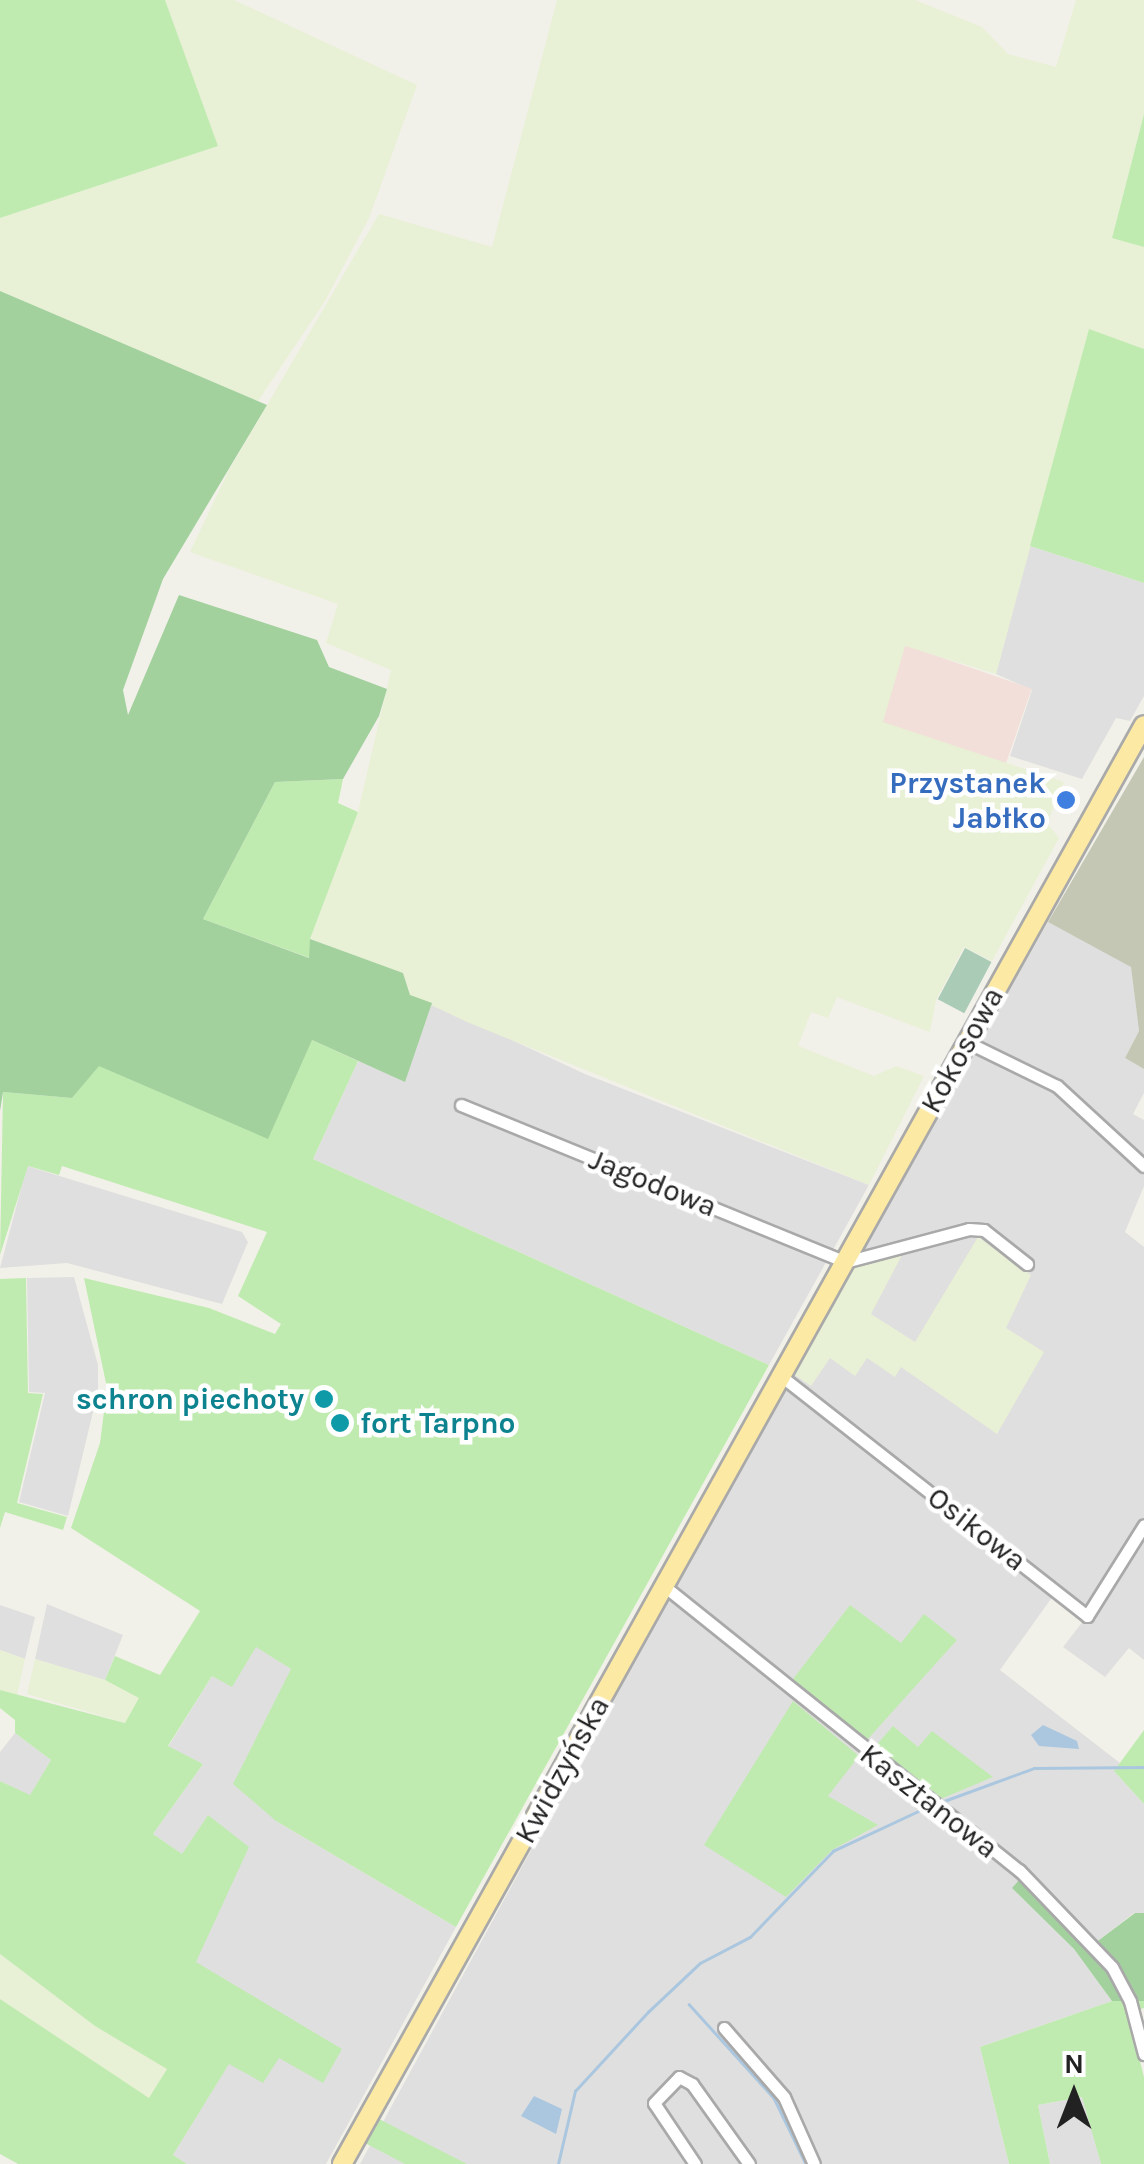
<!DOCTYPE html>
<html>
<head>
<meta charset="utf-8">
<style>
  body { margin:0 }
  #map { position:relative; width:1144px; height:2164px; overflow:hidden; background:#f2f1e9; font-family:Karla,sans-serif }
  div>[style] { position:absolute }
  .residential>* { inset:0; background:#e0dfdf }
  .commercial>* { inset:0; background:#f2dfd9; transform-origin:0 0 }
  .construction>* { inset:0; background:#c3c7b4 }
  .farmland>* { inset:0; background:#e8f0d5 }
  .grass>* { inset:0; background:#c0ebb0 }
  .forest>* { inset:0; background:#a2d19e }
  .cemetery>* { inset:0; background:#aacbb6; transform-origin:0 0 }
  .water>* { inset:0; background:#aac7df }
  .stream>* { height:2.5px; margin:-1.25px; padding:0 1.25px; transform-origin:1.25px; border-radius:1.25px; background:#aac7df }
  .roads { filter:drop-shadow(2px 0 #a9a9a9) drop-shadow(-2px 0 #a9a9a9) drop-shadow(0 2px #a9a9a9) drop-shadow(0 -2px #a9a9a9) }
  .street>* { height:11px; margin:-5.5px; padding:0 5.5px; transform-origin:5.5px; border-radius:5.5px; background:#fff }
  .primary>* { height:18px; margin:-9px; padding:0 9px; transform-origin:9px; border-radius:9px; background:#fce9a4 }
  .dots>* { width:28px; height:28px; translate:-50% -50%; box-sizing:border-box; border:5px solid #fff; border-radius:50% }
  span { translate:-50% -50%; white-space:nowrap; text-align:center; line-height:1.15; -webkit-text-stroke:9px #fff; paint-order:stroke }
  .shop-label { font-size:30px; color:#366cbe; font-weight:700 }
  .right { translate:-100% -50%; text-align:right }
  .street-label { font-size:30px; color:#222 }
  .culture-label { font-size:30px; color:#0d838f; font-weight:700 }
  .left { translate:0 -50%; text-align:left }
  .north { position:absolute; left:1024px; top:2044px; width:100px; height:100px; -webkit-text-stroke:8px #fff; paint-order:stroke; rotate:0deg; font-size:28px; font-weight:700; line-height:40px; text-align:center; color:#222 }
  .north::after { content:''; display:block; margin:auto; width:35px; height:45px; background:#222; clip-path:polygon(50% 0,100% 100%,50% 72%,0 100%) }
</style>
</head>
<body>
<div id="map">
  <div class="residential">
    <div style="clip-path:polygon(1030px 546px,1144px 583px,1144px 696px,1130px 721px,1116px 718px,1082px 779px,1010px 756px,1032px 690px,996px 674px)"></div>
    <div style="clip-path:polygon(1048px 922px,1131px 966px,1139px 1031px,1125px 1058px,1144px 1069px,1144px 1093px,1133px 1114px,1144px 1120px,1144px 1186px,1125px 1232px,1144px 1247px,1144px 1660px,1129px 1648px,1105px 1677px,1063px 1647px,1084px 1620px,1053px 1596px,1000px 1670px,1120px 1763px,1115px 1772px,1144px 1804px,1144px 1913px,1134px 1913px,1091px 1946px,1012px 1888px,1074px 1949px,1112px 2001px,980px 2047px,1009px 2164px,360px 2164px,791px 1373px)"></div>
    <div style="clip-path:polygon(432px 1003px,585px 1074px,869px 1185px,769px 1365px,313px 1159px,358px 1061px,405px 1081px)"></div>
    <div style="clip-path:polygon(27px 1166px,242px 1232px,248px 1242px,222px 1304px,67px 1263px,0 1268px)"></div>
    <div style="clip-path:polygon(74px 1277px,98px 1365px,98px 1391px,68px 1516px,19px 1502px,45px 1393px,29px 1392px,27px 1278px)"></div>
    <div style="clip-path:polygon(47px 1604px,123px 1635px,105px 1680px,35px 1659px)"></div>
    <div style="clip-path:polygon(0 1605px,35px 1617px,25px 1659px,0 1650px)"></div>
    <div style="clip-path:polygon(256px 1646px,291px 1669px,276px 1821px,456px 1927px,326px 2164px,187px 2164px,173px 2155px,229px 2063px,196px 1962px,181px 1854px,153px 1834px,203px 1764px,168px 1747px,212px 1676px)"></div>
    <div style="clip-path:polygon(15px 1733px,51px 1760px,30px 1796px,0 1781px,0 1752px)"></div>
    <div style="clip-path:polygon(1083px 2097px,1101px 2164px,1050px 2164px,1038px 2105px)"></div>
  </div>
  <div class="commercial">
    <div style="left:905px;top:645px;width:134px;height:81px;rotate:19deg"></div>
  </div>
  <div class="construction">
    <div style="clip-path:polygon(1144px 757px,1144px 1069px,1125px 1058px,1139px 1031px,1131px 967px,1048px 922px)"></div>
  </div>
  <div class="farmland">
    <div style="clip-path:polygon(165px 0,234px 0,417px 85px,369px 218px,325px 301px,258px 401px,0 291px,0 218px,218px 146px)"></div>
    <div style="clip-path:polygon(557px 0,915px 0,982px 27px,1008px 54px,1056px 67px,1076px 0,1144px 0,1144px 114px,1112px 237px,1144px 247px,1144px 349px,1089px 330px,996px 674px,905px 646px,883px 722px,1064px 782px,1047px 823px,1059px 838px,992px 961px,964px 947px,936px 1000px,930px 1032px,837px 997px,828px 1018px,811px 1012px,798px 1046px,874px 1076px,896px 1066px,924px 1076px,869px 1185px,467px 1022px,410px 995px,403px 973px,310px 939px,358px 812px,391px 670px,326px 643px,338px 604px,190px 552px,228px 472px,379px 214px,492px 247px)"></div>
    <div style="clip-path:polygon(978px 1237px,1031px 1275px,1006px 1328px,1044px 1352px,997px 1434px,901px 1367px,895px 1377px,867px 1358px,855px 1376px,830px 1358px,811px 1386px,792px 1373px,854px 1264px,903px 1253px,871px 1314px,915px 1342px)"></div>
    <div style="clip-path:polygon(0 1650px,25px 1659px,17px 1695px,0 1690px)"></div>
    <div style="clip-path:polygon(35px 1659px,105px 1680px,140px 1698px,126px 1723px,27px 1694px)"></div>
    <div style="clip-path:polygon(0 1954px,95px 2026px,167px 2068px,150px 2099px,72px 2053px,0 1999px)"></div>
  </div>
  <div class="grass">
    <div style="clip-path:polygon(0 0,165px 0,218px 146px,0 218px)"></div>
    <div style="clip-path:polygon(1144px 114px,1144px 247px,1112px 238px)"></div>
    <div style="clip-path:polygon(1089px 329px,1144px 349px,1144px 583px,1030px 546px)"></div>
    <div style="clip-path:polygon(343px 779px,338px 803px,358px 812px,310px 939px,310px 958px,203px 919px,275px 782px)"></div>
    <div style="clip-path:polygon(312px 1040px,358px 1061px,313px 1159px,769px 1365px,456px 1927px,276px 1821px,233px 1784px,291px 1669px,256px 1647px,232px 1687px,212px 1676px,168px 1746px,203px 1764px,153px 1834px,182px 1854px,208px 1815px,249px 1847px,196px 1962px,342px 2049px,323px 2083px,279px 2058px,263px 2083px,229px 2064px,173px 2155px,187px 2164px,18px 2164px,0 2154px,0 1999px,149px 2098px,167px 2069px,95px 2026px,0 1954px,0 1781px,30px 1795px,51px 1760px,15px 1733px,15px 1720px,0 1708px,0 1690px,125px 1723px,139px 1698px,105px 1680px,115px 1656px,160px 1675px,200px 1611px,71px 1528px,100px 1443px,107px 1388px,84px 1278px,209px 1308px,275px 1334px,281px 1324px,238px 1296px,267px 1232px,62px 1166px,59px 1175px,28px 1166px,0 1255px,3px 1092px,72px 1098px,98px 1065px)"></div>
    <div style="clip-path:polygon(26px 1278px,28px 1393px,43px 1394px,17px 1503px,67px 1517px,63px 1530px,5px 1512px,0 1528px,0 1279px)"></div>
    <div style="clip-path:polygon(850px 1605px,901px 1643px,924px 1614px,957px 1640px,867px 1740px,793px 1679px)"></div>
    <div style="clip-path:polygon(793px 1701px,859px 1756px,828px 1796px,878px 1825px,832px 1850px,786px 1897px,704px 1845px)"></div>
    <div style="clip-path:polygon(893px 1726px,918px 1747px,932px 1731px,993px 1777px,936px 1801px,872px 1750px)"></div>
    <div style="clip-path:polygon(1144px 1730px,1144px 1804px,1114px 1771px)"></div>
    <div style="clip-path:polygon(1112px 2001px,1144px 2001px,1144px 2008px,1128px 2013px,1144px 2077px,1144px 2164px,1101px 2164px,1082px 2097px,1038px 2105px,1050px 2164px,1009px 2164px,980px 2047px)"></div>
    <div style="clip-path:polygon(379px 2119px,467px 2164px,405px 2164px,365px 2143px)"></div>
  </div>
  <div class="forest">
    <div style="clip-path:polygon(0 291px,267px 405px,163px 579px,123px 690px,128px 715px,179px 595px,317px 640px,329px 667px,387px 689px,379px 716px,343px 779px,275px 782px,203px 919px,309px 958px,310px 939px,403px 973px,410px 995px,432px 1003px,405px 1082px,312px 1040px,268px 1139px,99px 1066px,72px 1098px,3px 1092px,0 1111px)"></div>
    <div style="clip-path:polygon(1020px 1879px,1091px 1946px,1135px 1913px,1144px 1913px,1144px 2001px,1112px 2001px,1074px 1949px,1012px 1888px)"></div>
  </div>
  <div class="cemetery">
    <div style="left:965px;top:948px;width:30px;height:58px;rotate:28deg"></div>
  </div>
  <div class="water">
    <div style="clip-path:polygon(1043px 1725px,1077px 1741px,1079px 1749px,1039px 1746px,1031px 1735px)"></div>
    <div style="clip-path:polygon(534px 2096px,562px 2109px,556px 2134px,521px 2116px)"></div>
  </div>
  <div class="stream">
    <div style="left:944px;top:1801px;width:96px;rotate:-20.1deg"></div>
    <div style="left:1034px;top:1768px;width:110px;rotate:-0.5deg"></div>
    <div style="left:689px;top:2004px;width:127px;rotate:47.9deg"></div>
    <div style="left:774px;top:2098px;width:73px;rotate:64.1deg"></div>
    <div style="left:558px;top:2164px;width:75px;rotate:-76.9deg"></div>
    <div style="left:575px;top:2091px;width:108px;rotate:-47.3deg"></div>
    <div style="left:648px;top:2012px;width:71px;rotate:-43.3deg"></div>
    <div style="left:700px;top:1963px;width:56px;rotate:-27.5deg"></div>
    <div style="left:750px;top:1937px;width:120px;rotate:-46deg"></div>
    <div style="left:833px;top:1851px;width:102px;rotate:-25.1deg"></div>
  </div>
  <div class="roads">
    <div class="street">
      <div style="left:967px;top:1042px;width:100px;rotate:26.1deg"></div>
      <div style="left:1057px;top:1086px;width:118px;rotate:42.6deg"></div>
      <div style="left:461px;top:1105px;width:415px;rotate:22.2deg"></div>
      <div style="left:845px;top:1262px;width:128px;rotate:-14.9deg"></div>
      <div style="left:969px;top:1229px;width:15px;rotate:4deg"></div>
      <div style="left:984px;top:1230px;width:55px;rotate:38.3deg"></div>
      <div style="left:781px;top:1376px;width:389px;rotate:38.1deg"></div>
      <div style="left:1087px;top:1616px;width:107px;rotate:-57.9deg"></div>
      <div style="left:664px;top:1586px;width:455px;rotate:38.7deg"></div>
      <div style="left:1019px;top:1870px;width:134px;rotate:46.2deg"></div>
      <div style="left:1112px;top:1967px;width:38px;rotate:62deg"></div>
      <div style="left:1130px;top:2001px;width:55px;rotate:75.2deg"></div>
      <div style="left:724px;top:2028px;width:91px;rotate:49deg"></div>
      <div style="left:784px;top:2097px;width:73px;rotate:65.9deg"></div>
      <div style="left:695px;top:2164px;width:73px;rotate:-123.9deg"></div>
      <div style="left:654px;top:2103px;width:36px;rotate:-46deg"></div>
      <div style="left:679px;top:2077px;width:15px;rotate:28deg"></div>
      <div style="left:692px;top:2084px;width:98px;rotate:54.5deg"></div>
    </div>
    <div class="primary">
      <div style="left:342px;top:2164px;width:1647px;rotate:-60.87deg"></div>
    </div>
  </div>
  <div class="dots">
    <div style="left:1066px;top:800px;background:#3f7fe0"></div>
    <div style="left:324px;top:1399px;background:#0f9aa8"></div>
    <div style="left:340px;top:1423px;background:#0f9aa8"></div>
  </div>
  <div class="shop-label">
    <span class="right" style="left:1046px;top:800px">Przystanek<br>Jabłko</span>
  </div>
  <div class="street-label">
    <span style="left:962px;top:1050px;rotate:-61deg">Kokosowa</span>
    <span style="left:653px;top:1183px;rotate:22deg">Jagodowa</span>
    <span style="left:977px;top:1529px;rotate:38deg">Osikowa</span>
    <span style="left:562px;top:1770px;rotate:-61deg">Kwidzyńska</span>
    <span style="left:929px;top:1801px;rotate:38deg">Kasztanowa</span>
  </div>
  <div class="culture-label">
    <span class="right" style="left:304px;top:1399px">schron piechoty</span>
    <span class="left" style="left:360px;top:1423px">fort Tarpno</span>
  </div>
  <div class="north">N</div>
</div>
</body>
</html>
